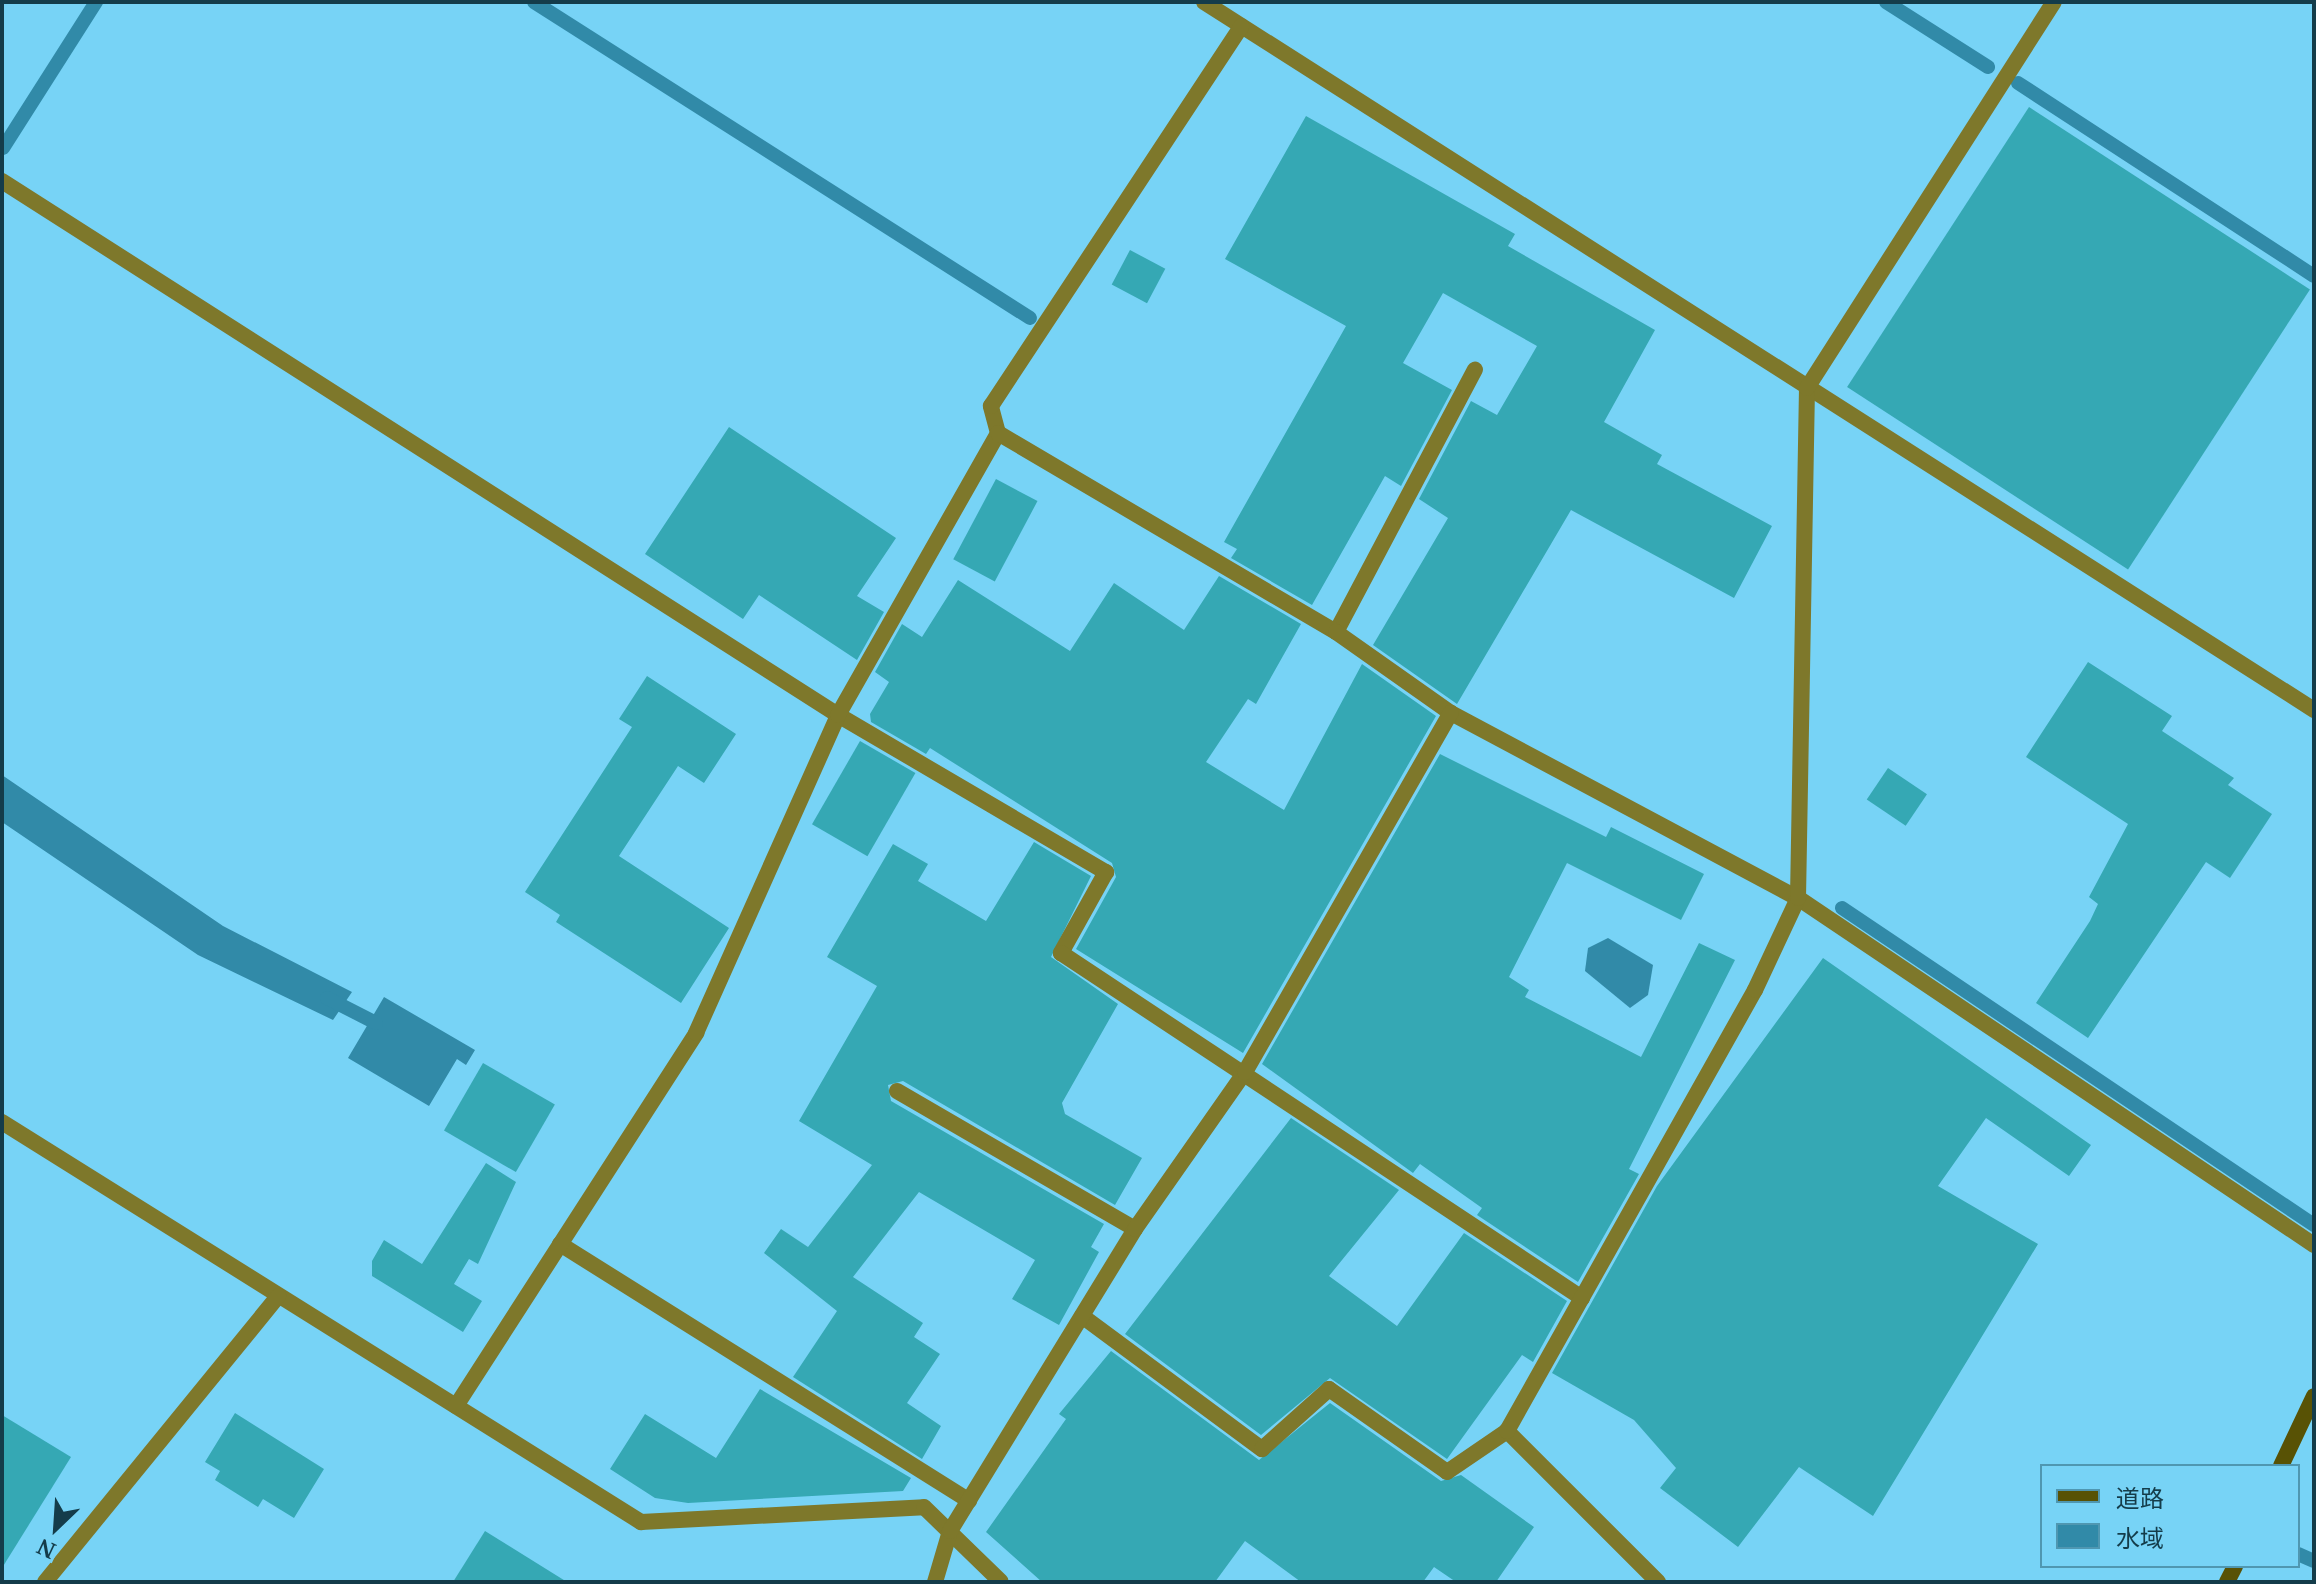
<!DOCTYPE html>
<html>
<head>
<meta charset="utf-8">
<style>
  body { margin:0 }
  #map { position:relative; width:2316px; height:1584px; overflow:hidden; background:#77d3f6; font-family:"Noto Serif","Noto Sans JP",serif }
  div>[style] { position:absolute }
  .water>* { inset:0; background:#318aa8 }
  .stream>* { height:14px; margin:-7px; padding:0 7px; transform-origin:7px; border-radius:7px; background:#318aa8 }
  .building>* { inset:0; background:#35a8b4; transform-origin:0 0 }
  .lane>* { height:16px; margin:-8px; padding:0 8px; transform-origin:8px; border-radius:8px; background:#7e782b }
  .street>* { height:16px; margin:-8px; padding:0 8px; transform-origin:8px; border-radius:8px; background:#7e782b }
  .secondary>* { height:16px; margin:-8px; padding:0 8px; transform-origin:8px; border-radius:8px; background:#585205 }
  span { translate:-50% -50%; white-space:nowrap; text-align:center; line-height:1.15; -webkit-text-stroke:7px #77d3f6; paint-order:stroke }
  .frame { position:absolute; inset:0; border:4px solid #143c4a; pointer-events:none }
  .legend { position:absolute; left:2040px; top:1464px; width:260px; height:104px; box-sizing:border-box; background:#77d3f6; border:2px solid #4f97b1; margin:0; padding:10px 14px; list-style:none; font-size:24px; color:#143c4a }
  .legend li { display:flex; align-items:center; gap:16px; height:40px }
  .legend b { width:40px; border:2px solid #4f97b1 }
  .north { position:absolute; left:16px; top:1488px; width:80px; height:80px; -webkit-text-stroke:6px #77d3f6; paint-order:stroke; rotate:205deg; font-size:22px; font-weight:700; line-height:32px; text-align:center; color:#143c4a }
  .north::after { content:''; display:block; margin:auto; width:28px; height:36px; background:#143c4a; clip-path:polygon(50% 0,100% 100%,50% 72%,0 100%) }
</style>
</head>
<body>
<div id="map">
  <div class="water">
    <div style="clip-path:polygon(2px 775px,223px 926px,352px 992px,333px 1020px,198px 955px,2px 822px)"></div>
    <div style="clip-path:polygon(1608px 938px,1653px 965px,1648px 995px,1630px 1008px,1585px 971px,1588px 948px)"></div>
    <div style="clip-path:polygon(384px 997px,475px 1050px,466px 1065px,457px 1059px,429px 1106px,348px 1058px)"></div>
  </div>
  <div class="stream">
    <div style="left:534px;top:2px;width:588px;rotate:32.5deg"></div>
    <div style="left:1886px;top:2px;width:121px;rotate:32.5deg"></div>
    <div style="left:2018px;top:83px;width:353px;rotate:33.1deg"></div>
    <div style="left:3px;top:148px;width:173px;rotate:-57.5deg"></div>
    <div style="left:1842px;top:908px;width:569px;rotate:33.89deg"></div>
    <div style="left:327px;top:998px;width:55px;rotate:27deg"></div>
    <div style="left:2298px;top:1554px;width:17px;rotate:24deg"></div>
  </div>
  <div class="building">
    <div style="left:2029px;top:107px;width:335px;height:334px;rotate:33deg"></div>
    <div style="clip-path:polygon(1306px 116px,1515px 234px,1508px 246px,1655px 330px,1604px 422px,1662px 455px,1657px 464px,1772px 526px,1734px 598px,1571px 510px,1457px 704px,1373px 645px,1448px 518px,1419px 499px,1471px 401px,1497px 415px,1537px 346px,1443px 293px,1403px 363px,1452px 390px,1401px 486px,1385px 476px,1312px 605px,1231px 558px,1237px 549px,1224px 542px,1346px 326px,1225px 259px)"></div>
    <div style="left:1130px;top:250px;width:40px;height:39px;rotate:28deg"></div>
    <div style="clip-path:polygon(729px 427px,896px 538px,857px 596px,884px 612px,857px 660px,759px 595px,743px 619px,645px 554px)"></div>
    <div style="left:996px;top:479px;width:47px;height:91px;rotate:28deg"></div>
    <div style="clip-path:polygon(1219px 576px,1301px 624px,1256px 704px,1248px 699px,1206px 762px,1284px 810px,1362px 664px,1436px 716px,1243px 1053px,1076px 949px,1116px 877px,1112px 863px,930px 748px,926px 754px,871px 722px,870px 714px,889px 682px,875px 672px,902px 624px,922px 637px,958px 580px,1070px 651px,1114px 583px,1184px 630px)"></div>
    <div style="clip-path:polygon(2088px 662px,2172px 716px,2162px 731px,2234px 778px,2228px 785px,2272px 814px,2230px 878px,2206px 862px,2088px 1038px,2036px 1003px,2090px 921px,2098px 904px,2089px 897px,2128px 824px,2026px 757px)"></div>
    <div style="clip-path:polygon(647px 676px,736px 734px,704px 783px,678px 766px,619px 856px,729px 928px,681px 1003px,556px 922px,560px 915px,525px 892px,632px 727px,619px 719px)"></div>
    <div style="left:860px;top:741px;width:64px;height:96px;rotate:30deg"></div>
    <div style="clip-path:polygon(1440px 754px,1606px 837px,1611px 827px,1704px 874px,1681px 920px,1567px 863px,1509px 977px,1529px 990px,1525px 997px,1641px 1057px,1699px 943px,1735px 960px,1629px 1169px,1639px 1174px,1578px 1282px,1477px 1215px,1482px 1208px,1420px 1164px,1413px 1173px,1262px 1064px)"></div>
    <div style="left:1888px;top:768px;width:47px;height:38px;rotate:34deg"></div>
    <div style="clip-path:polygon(1034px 842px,1091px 876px,1051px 957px,1118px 1004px,1062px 1103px,1065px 1114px,1142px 1158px,1115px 1205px,903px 1081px,888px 1085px,891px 1101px,1104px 1224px,1091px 1247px,1099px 1252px,1059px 1325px,1012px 1299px,1035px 1260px,919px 1192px,853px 1277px,923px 1323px,914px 1337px,940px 1354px,907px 1403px,941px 1426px,922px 1459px,793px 1377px,837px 1311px,764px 1253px,781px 1229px,808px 1247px,872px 1165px,799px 1121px,877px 986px,827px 957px,893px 844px,928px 864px,918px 881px,986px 921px)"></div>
    <div style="clip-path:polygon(1823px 958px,2091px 1145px,2069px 1176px,1986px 1118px,1938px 1186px,2038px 1244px,1873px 1516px,1799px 1467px,1738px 1547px,1660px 1488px,1676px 1468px,1634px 1420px,1552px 1373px,1657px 1186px)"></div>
    <div style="left:483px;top:1063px;width:83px;height:78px;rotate:30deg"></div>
    <div style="clip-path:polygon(1291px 1118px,1399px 1190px,1329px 1276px,1397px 1326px,1464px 1233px,1567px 1301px,1533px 1362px,1522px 1355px,1447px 1459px,1330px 1378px,1261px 1435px,1125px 1334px)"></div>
    <div style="clip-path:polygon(486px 1163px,516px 1182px,478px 1264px,469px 1259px,454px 1284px,482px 1301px,463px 1332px,372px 1276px,372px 1261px,384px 1240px,422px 1264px)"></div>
    <div style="clip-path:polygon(1111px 1351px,1259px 1460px,1330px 1403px,1441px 1481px,1461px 1475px,1534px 1527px,1496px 1582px,1456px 1582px,1434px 1567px,1423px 1582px,1301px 1582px,1245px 1541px,1215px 1582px,1042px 1582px,986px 1532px,1066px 1419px,1059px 1414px)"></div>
    <div style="clip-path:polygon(760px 1389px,911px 1478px,903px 1491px,688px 1503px,655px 1498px,610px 1469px,645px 1414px,716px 1458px)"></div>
    <div style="clip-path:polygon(235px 1413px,324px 1469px,294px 1518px,263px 1499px,258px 1507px,215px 1480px,220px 1471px,205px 1462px)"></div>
    <div style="clip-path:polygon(2px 1415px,71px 1457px,2px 1568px)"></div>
    <div style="clip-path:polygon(485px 1531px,567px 1582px,453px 1582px)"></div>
  </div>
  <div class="lane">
    <div style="left:1336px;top:632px;width:297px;rotate:-62.1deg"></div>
    <div style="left:897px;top:1091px;width:275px;rotate:30.1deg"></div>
  </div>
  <div class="street">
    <div style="left:1204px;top:2px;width:1317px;rotate:32.53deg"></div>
    <div style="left:2px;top:181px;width:992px;rotate:32.57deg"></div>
    <div style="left:838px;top:715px;width:311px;rotate:30.4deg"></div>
    <div style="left:1106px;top:872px;width:93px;rotate:119.1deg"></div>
    <div style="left:1061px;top:953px;width:625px;rotate:33.51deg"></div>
    <div style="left:998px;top:433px;width:28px;rotate:-105deg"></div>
    <div style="left:991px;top:406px;width:455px;rotate:-56.6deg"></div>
    <div style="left:2px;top:1122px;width:754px;rotate:32.05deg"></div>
    <div style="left:641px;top:1522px;width:283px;rotate:-3deg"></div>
    <div style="left:924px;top:1507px;width:107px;rotate:44.2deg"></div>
    <div style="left:560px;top:1244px;width:483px;rotate:32.1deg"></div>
    <div style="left:1082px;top:1316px;width:224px;rotate:36.5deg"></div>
    <div style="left:1262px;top:1449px;width:90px;rotate:-41.8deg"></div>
    <div style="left:1329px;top:1389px;width:144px;rotate:35.1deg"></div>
    <div style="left:1447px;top:1472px;width:73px;rotate:-34.3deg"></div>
    <div style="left:456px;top:1406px;width:444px;rotate:-57.2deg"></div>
    <div style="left:696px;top:1033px;width:348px;rotate:-65.9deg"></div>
    <div style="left:838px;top:715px;width:324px;rotate:-60.4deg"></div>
    <div style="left:998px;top:433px;width:392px;rotate:30.5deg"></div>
    <div style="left:1336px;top:632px;width:141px;rotate:35.2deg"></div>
    <div style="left:1451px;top:713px;width:393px;rotate:28.1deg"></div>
    <div style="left:1798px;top:898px;width:622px;rotate:33.92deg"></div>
    <div style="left:45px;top:1582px;width:369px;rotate:-50.8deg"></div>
    <div style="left:935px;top:1582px;width:53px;rotate:-73.6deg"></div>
    <div style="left:950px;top:1531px;width:354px;rotate:-58.5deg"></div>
    <div style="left:1135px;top:1229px;width:192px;rotate:-55deg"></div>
    <div style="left:1245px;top:1072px;width:414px;rotate:-60.2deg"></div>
    <div style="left:1658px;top:1582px;width:214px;rotate:-135deg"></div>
    <div style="left:1507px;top:1431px;width:506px;rotate:-60.65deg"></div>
    <div style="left:1755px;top:990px;width:102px;rotate:-64.9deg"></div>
    <div style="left:1798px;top:898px;width:510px;rotate:-88.99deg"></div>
    <div style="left:1807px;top:388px;width:458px;rotate:-57.4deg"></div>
  </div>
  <div class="secondary">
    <div style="left:2281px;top:1466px;width:77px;rotate:-64.8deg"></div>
    <div style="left:2227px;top:1582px;width:18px;rotate:-63deg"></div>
  </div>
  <div class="frame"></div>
  <ul class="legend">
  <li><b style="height:10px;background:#585205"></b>道路</li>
  <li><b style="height:22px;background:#318aa8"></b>水域</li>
  </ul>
  <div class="north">N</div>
</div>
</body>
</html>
